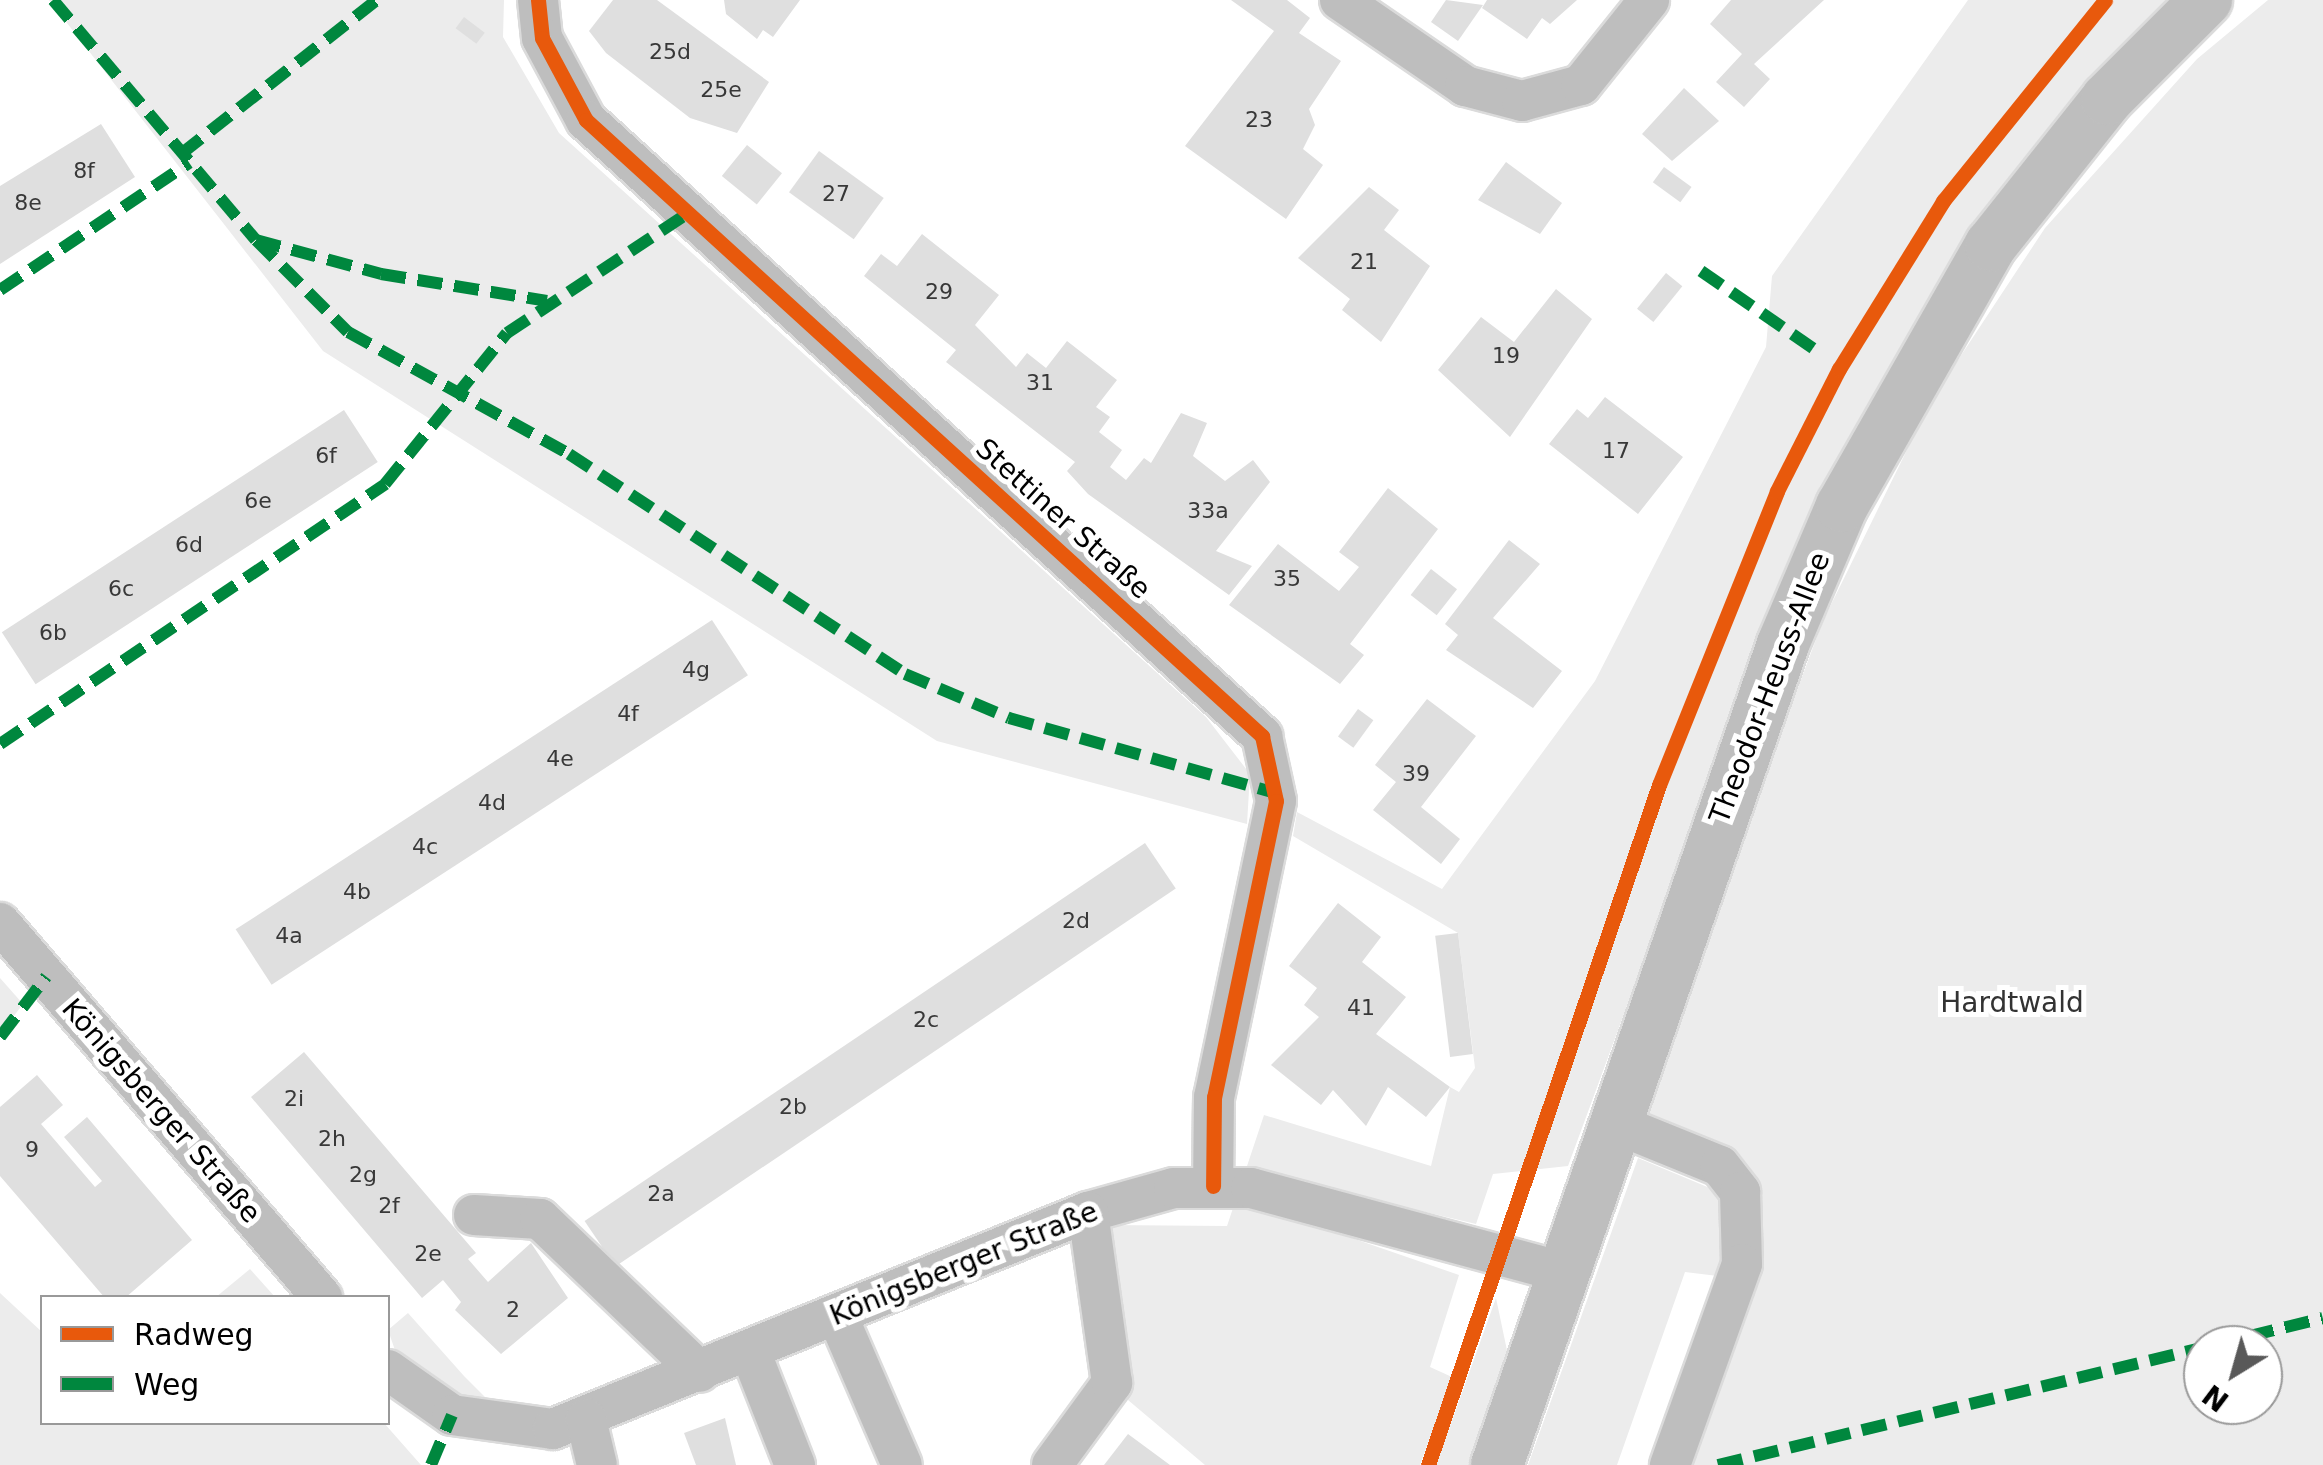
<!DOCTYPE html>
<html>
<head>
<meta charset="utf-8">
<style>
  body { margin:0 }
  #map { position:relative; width:2323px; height:1465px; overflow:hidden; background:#fff; font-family:"DejaVu Sans",sans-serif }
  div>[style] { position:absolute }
  .green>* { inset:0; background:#ececec }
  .building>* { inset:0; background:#dfdfdf; transform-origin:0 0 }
  .roads { filter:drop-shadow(2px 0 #dbdbdb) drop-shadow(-2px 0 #dbdbdb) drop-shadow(0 2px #dbdbdb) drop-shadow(0 -2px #dbdbdb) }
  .minor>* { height:40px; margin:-20px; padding:0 20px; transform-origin:20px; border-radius:20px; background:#bebebe }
  .major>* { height:52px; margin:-26px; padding:0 26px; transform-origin:26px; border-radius:26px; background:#bebebe }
  .quiet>* { height:12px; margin-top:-6px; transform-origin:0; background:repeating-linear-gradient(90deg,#00873e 0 25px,transparent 0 37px) }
  .cycleway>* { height:15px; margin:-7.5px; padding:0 7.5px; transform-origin:7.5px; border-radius:7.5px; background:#e8590c }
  span { translate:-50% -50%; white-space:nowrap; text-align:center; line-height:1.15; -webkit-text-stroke:10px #fff; paint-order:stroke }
  .number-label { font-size:22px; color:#383838 }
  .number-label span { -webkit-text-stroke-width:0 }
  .street-label { font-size:28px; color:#000 }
  .park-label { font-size:28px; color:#333 }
  .legend { position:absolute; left:40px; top:1295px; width:350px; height:130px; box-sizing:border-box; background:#fff; border:2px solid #999; margin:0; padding:12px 18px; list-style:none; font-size:30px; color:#000 }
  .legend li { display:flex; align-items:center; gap:20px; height:50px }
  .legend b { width:50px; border:2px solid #999 }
  .north { position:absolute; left:2183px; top:1325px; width:100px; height:100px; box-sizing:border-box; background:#fff; border:2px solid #999; border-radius:50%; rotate:217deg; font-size:28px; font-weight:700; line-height:40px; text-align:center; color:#000 }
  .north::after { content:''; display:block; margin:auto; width:35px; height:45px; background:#595959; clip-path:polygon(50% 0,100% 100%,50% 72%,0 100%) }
</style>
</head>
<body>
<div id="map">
  <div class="green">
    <div style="clip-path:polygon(49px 0,504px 0,503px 37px,559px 133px,1206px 717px,1250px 774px,1247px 824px,937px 741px,323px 351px)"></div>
    <div style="clip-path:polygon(1968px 0,2168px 0,2064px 114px,1962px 249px,1895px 359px,1743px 691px,1568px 1166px,1493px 1174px,1476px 1224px,1252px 1171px,1242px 1200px,1459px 1275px,1430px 1367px,1452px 1377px,1420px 1465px,1205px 1465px,1128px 1400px,1106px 1225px,1227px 1226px,1264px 1115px,1431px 1166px,1450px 1087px,1459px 1092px,1475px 1068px,1458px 933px,1293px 836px,1297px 812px,1442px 889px,1595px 681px,1766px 347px,1772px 276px)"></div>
    <div style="clip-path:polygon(evenodd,2268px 0,2323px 0,2323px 1465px,1682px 1465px,1754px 1219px,1749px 1171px,1636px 1115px,1823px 621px,1931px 401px,2045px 228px,2197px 59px,2268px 0,2203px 1345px,2263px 1345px,2263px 1405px,2203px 1405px,2203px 1345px)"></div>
    <div style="clip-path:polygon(0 978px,23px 1004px,0 1034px)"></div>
    <div style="clip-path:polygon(1638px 1158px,1717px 1191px,1728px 1225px,1726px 1277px,1685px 1272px,1617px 1465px,1528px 1465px)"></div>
    <div style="clip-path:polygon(250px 1269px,275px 1297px,216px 1297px)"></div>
    <div style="clip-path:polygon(0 1293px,42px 1332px,42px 1422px,384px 1423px,421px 1465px,0 1465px)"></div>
    <div style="clip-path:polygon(1496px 1298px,1509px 1360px,1473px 1465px,1436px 1465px)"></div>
    <div style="clip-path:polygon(408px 1313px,464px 1376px,492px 1404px,445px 1390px,397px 1356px,388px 1330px)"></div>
  </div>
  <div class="building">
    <div style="clip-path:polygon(613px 0,657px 0,769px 82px,737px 133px,690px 118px,606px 53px,589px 31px)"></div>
    <div style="clip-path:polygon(724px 0,800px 0,773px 37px,763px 30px,757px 39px,726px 14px)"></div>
    <div style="clip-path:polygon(1231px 0,1287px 0,1310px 18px,1299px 33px,1341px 61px,1309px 109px,1315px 125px,1303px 149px,1323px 165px,1286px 219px,1185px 146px,1274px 31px)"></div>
    <div style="clip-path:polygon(1446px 0,1483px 5px,1458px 41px,1431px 22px)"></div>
    <div style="clip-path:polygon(1487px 0,1577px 0,1550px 24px,1542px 18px,1527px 39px,1482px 8px)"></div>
    <div style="clip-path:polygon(1731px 0,1824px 0,1754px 64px,1770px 79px,1744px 107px,1716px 82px,1742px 54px,1710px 24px)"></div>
    <div style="left:464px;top:17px;width:26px;height:14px;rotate:37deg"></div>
    <div style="clip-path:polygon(1684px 88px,1719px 121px,1672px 161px,1642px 134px)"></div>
    <div style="clip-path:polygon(101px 124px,135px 177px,0 264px,0 186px)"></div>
    <div style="left:747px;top:145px;width:45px;height:40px;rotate:39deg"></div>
    <div style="left:819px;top:151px;width:80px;height:51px;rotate:36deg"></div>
    <div style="clip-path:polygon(1506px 162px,1562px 203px,1540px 234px,1478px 200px)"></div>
    <div style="left:1664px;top:167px;width:34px;height:19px;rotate:36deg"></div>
    <div style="clip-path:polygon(1369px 187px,1399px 210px,1384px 230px,1430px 266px,1381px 342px,1342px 310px,1350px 299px,1298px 258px)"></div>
    <div style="clip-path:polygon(922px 234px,999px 295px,975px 325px,1016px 367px,1027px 353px,1046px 368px,1067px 341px,1117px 380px,1096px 407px,1110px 417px,1099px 432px,1122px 450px,1110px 467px,1126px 480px,1144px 458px,1151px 463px,1181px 413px,1207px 423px,1193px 456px,1225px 481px,1253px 460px,1270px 482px,1216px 551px,1252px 566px,1229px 595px,1088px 494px,1067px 471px,1075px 462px,946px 362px,956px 350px,864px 276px,881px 254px,897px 266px)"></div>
    <div style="left:1666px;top:273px;width:21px;height:46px;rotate:39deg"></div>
    <div style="clip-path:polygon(1556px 289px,1592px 319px,1510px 437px,1438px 370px,1481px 317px,1514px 342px)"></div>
    <div style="clip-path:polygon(1605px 397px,1683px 457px,1638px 514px,1549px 444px,1577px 409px,1588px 418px)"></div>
    <div style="left:344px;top:410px;width:62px;height:408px;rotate:57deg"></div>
    <div style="clip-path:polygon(1388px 488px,1438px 529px,1350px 644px,1364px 655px,1340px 684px,1229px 605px,1278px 544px,1339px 591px,1359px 567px,1339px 552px)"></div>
    <div style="clip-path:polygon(1509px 540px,1540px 564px,1493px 618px,1562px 671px,1533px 708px,1446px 650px,1458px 635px,1445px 624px)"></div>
    <div style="left:1431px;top:569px;width:33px;height:33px;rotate:38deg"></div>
    <div style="left:712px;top:620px;width:66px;height:568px;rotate:57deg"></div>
    <div style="clip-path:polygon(1427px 699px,1476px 736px,1421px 807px,1460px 839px,1441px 864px,1373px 810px,1396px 782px,1375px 765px)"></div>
    <div style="left:1358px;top:709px;width:19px;height:34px;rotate:36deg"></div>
    <div style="left:1145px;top:843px;width:55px;height:676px;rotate:56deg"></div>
    <div style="clip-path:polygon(1338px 903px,1381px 937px,1362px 962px,1406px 997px,1376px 1034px,1450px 1087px,1426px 1117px,1388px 1087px,1366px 1126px,1333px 1090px,1321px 1105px,1271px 1065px,1319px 1017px,1304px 1005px,1317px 988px,1289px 966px)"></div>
    <div style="left:1458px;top:933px;width:122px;height:23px;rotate:83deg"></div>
    <div style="clip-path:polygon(304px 1052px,476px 1253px,468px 1259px,488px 1282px,531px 1243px,568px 1298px,501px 1354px,455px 1310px,461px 1302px,443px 1280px,422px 1298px,251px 1097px)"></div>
    <div style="clip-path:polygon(37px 1075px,63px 1105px,41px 1124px,95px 1187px,102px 1181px,64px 1137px,87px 1117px,192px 1240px,125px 1298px,105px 1298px,0 1176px,0 1107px)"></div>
    <div style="clip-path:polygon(725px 1418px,736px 1465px,696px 1465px,684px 1433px)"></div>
    <div style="clip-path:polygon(1128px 1434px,1170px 1465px,1104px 1465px)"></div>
  </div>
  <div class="roads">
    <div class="minor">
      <div style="left:538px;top:0;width:38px;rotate:84deg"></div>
      <div style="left:542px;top:38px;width:93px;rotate:61.8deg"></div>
      <div style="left:586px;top:120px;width:915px;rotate:42.34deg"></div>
      <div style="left:1262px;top:736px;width:66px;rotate:77.8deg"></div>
      <div style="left:1276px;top:801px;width:302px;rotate:101.8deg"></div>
      <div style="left:1214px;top:1097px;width:89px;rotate:90.6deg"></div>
      <div style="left:1340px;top:0;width:152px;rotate:34.5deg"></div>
      <div style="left:1465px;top:86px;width:59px;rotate:14.7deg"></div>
      <div style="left:1522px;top:101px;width:61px;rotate:-15.2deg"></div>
      <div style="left:1581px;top:85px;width:109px;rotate:-51.3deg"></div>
      <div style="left:0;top:923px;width:494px;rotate:49.3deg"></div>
      <div style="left:1614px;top:1123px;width:114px;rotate:22.1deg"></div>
      <div style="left:1720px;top:1166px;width:33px;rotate:52deg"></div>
      <div style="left:1740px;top:1192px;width:72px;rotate:88.4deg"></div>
      <div style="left:1742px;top:1264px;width:214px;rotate:109.7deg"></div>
      <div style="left:474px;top:1215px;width:66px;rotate:3.5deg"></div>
      <div style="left:540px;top:1219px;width:221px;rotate:43.7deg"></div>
      <div style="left:837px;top:1315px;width:163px;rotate:66.6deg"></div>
      <div style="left:750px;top:1351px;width:123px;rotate:68.5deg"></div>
      <div style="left:388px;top:1370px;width:78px;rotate:35.1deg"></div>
      <div style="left:452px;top:1415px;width:102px;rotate:7.9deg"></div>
      <div style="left:553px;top:1429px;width:577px;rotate:-22.08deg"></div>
      <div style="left:1088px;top:1212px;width:89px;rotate:-15.6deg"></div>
      <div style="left:1174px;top:1188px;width:77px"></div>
      <div style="left:1251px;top:1188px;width:323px;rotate:15.1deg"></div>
      <div style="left:586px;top:1419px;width:47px;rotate:76.6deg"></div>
      <div style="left:1052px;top:1465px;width:102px;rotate:-53.8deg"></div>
      <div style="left:1112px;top:1383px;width:173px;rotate:-98deg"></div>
    </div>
    <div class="major">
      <div style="left:1497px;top:1465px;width:869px;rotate:-70.79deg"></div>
      <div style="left:1783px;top:644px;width:150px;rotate:-66.9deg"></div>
      <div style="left:1842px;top:506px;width:301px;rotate:-60.3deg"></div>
      <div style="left:1991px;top:245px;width:186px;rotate:-51.5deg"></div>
      <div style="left:2107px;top:99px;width:140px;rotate:-45deg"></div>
    </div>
  </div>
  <div class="quiet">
    <div style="left:53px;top:0;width:314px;rotate:49.8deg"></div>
    <div style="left:256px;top:240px;width:130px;rotate:45deg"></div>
    <div style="left:348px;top:332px;width:252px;rotate:28.9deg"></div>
    <div style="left:569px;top:454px;width:402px;rotate:33.2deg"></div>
    <div style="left:905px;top:674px;width:113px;rotate:22.9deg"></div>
    <div style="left:1009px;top:718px;width:276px;rotate:15.7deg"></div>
    <div style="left:181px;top:154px;width:249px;rotate:-38.2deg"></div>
    <div style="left:256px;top:240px;width:130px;rotate:15.2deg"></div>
    <div style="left:381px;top:274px;width:168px;rotate:9.2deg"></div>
    <div style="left:1701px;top:271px;width:145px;rotate:34.6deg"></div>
    <div style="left:0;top:290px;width:228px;rotate:-33.9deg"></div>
    <div style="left:0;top:744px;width:465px;rotate:-34deg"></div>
    <div style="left:385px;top:484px;width:194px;rotate:-51.1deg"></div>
    <div style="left:507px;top:333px;width:216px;rotate:-33.5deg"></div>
    <div style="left:0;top:1037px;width:76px;rotate:-52.5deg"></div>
    <div style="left:2213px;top:1345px;width:113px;rotate:-13.8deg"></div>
    <div style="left:431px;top:1465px;width:54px;rotate:-67.2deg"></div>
    <div style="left:1718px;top:1465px;width:499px;rotate:-13.6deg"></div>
  </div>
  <div class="cycleway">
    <div style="left:538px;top:0;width:38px;rotate:84deg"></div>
    <div style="left:542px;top:38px;width:93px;rotate:61.8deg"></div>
    <div style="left:586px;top:120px;width:915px;rotate:42.34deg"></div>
    <div style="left:1262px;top:736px;width:66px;rotate:77.8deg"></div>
    <div style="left:1276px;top:801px;width:302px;rotate:101.8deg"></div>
    <div style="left:1214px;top:1097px;width:89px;rotate:90.6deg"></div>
    <div style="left:1428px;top:1465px;width:718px;rotate:-71.24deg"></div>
    <div style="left:1659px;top:785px;width:317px;rotate:-68.1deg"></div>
    <div style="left:1777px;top:491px;width:137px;rotate:-63.1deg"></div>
    <div style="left:1839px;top:369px;width:198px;rotate:-58.2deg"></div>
    <div style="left:1943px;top:201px;width:258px;rotate:-51.1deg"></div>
  </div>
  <div class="number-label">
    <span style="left:670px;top:52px">25d</span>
    <span style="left:721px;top:90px">25e</span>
    <span style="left:1259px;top:120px">23</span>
    <span style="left:84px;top:171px">8f</span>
    <span style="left:836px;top:194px">27</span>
    <span style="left:28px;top:203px">8e</span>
    <span style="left:1364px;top:262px">21</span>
    <span style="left:939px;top:292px">29</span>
    <span style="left:1506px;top:356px">19</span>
    <span style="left:1040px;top:383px">31</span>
    <span style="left:1616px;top:451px">17</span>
    <span style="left:326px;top:456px">6f</span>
    <span style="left:258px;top:501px">6e</span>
    <span style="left:1208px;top:511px">33a</span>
    <span style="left:189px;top:545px">6d</span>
    <span style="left:1287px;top:579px">35</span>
    <span style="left:121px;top:589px">6c</span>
    <span style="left:53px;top:633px">6b</span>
    <span style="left:696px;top:670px">4g</span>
    <span style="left:628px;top:714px">4f</span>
    <span style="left:560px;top:759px">4e</span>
    <span style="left:1416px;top:774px">39</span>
    <span style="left:492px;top:803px">4d</span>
    <span style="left:425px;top:847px">4c</span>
    <span style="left:357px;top:892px">4b</span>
    <span style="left:1076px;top:921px">2d</span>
    <span style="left:289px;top:936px">4a</span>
    <span style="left:1361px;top:1008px">41</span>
    <span style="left:926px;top:1020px">2c</span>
    <span style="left:294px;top:1099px">2i</span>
    <span style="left:793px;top:1107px">2b</span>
    <span style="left:332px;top:1139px">2h</span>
    <span style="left:32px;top:1150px">9</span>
    <span style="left:363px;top:1175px">2g</span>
    <span style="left:661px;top:1194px">2a</span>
    <span style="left:389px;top:1206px">2f</span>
    <span style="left:428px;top:1254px">2e</span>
    <span style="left:513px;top:1310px">2</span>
  </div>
  <div class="street-label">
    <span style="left:1063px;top:519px;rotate:42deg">Stettiner Straße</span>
    <span style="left:1770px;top:688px;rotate:-69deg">Theodor-Heuss-Allee</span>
    <span style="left:161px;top:1111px;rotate:49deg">Königsberger Straße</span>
    <span style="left:964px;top:1264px;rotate:-22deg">Königsberger Straße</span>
  </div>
  <div class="park-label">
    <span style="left:2012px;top:1003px">Hardtwald</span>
  </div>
  <ul class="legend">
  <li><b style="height:12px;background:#e8590c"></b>Radweg</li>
  <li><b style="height:12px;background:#00873e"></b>Weg</li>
  </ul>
  <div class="north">N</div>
</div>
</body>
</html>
